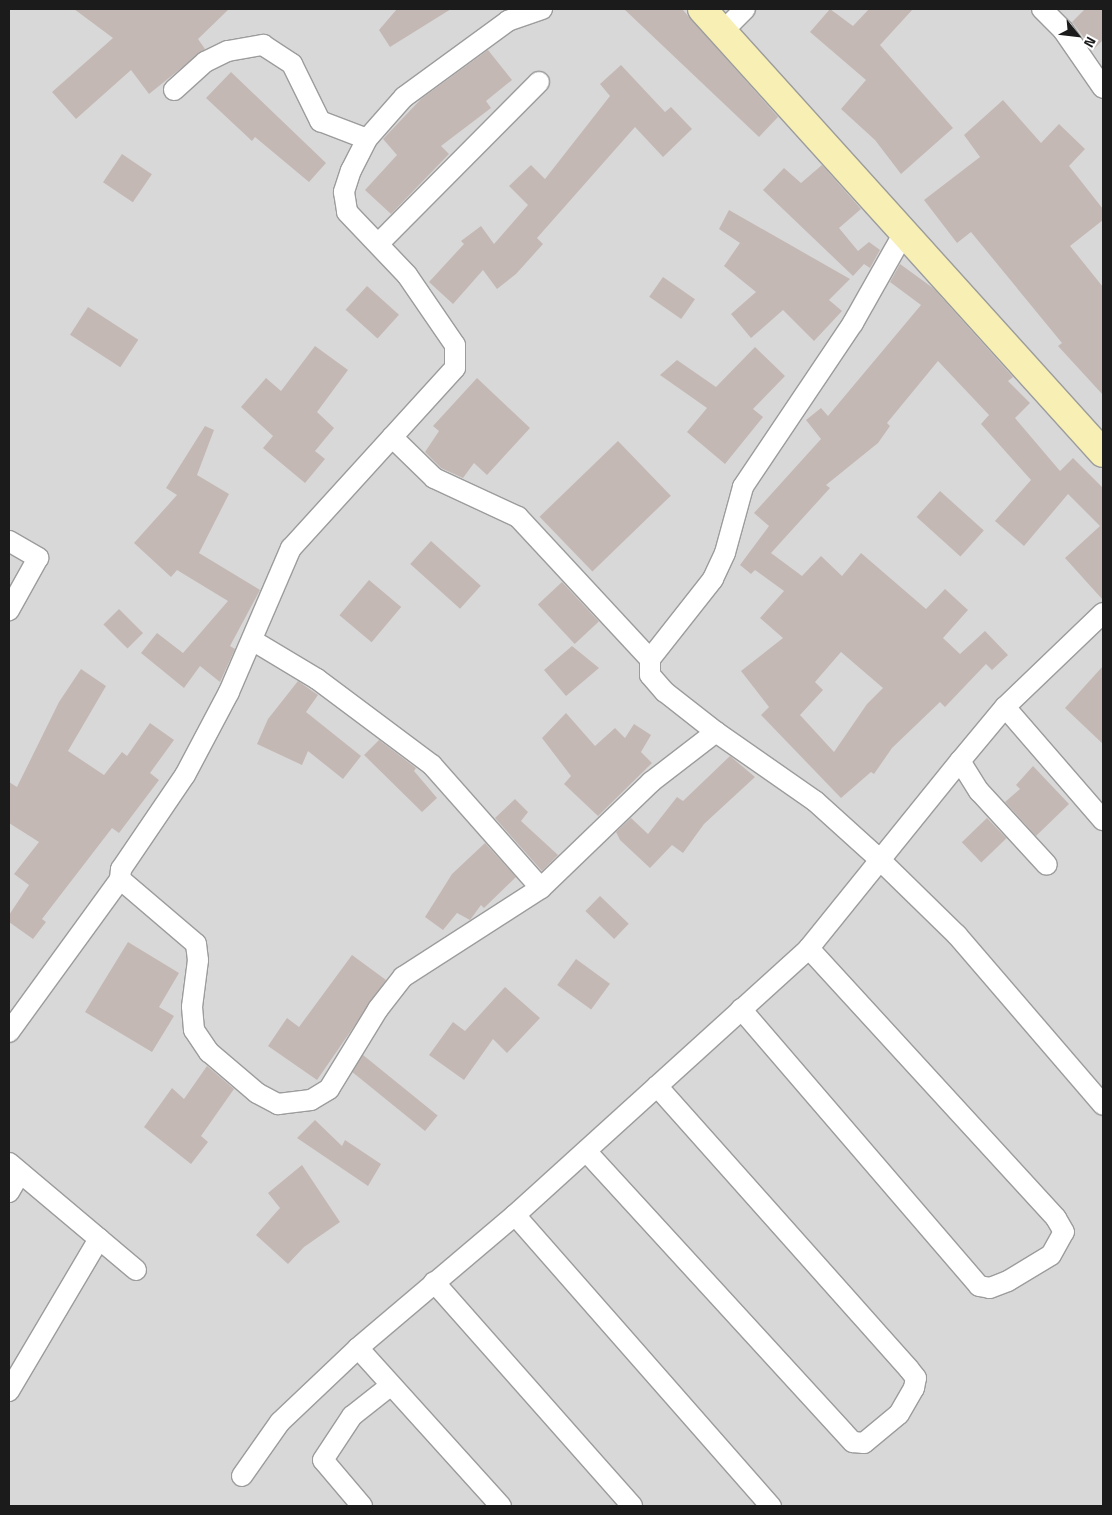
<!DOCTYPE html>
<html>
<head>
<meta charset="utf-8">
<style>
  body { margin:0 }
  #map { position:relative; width:1112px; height:1515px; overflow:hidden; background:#ece6e0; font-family:"Titillium Web",sans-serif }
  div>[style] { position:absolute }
  .residential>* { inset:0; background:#d9d8d8; transform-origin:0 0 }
  .building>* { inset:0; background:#c3b8b4; transform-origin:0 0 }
  .roads { filter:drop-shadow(1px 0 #9c9c9c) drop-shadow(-1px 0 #9c9c9c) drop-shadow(0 1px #9c9c9c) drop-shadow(0 -1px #9c9c9c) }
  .minor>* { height:20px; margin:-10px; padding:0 10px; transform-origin:10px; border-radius:10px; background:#fff }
  .secondary>* { height:28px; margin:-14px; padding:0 14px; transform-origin:14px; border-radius:14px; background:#f7efb4 }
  span { translate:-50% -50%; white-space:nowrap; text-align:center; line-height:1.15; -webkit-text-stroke:5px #fff; paint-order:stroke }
  .frame { position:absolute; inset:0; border:10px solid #1b1b1b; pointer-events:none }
  .north { position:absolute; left:1052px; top:10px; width:50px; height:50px; -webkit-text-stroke:4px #fff; paint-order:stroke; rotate:119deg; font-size:14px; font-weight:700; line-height:20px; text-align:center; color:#1b1b1b }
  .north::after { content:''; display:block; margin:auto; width:18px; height:22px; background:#1b1b1b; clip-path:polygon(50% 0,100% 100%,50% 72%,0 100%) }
</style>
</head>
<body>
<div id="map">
  <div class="residential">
    <div style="left:9px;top:9px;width:1094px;height:1497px"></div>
  </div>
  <div class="building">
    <div style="clip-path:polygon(74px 9px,229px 9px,198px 39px,205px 49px,149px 94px,131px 70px,76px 119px,52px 92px,113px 38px)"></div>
    <div style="clip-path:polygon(397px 9px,451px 9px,390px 47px,379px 30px)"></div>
    <div style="clip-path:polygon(624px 9px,682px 9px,778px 117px,759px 137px)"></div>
    <div style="clip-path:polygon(830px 9px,853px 26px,869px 9px,913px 9px,880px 45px,953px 128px,901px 174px,875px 140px,841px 109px,866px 80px,810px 32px)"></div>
    <div style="clip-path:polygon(1085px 9px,1103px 9px,1103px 40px,1093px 50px,1072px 22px)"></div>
    <div style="clip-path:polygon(488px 50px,512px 80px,486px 101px,491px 108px,441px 146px,449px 154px,391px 214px,365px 190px,397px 155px,383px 139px,421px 99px)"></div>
    <div style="clip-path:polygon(621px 65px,665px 112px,671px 107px,692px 129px,663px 157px,635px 127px,537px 238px,543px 244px,516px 274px,497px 289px,483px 270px,453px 304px,429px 282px,464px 244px,461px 241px,481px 226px,494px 244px,528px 205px,509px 186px,531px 165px,545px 179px,610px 96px,600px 84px)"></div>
    <div style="clip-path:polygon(231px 72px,326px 163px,309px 182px,255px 137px,252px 141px,206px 98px)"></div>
    <div style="clip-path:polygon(1003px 100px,1041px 143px,1059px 124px,1085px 149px,1069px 166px,1103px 209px,1103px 220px,1070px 246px,1103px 287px,1103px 395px,1058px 346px,1062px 343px,971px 232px,957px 243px,924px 200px,980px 157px,964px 135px)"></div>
    <div style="left:122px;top:154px;width:36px;height:34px;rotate:34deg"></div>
    <div style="clip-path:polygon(822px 165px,861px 209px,839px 228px,858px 251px,869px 242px,880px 250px,870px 268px,864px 264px,853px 276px,763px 190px,784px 168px,801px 183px)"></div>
    <div style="clip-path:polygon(729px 210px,850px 279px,829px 300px,842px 311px,814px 341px,783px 310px,751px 338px,731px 314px,756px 292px,724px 266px,740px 243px,719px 229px)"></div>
    <div style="clip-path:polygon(evenodd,900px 264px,933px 288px,1013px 377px,1008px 381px,1030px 403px,1015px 418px,1060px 471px,1073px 458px,1103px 488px,1103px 600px,1065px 558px,1100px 526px,1068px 494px,1024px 546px,995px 521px,1031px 480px,981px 424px,989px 415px,938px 361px,887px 423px,890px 426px,878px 443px,826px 485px,830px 488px,771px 553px,802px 576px,821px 556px,842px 576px,861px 553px,926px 609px,945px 589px,968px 610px,943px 638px,960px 654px,985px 631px,1008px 655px,992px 670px,986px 664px,945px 707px,940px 702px,892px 748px,874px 774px,871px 772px,841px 798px,761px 715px,769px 707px,741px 671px,783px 638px,760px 618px,784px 591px,755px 570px,751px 574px,740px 565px,769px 526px,754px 513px,821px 439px,806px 420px,821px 408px,828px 416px,921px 305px,890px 282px,900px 264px,841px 652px,883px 688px,867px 704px,834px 752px,800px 715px,823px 690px,815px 682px,841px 652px)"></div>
    <div style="left:663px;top:277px;width:39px;height:24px;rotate:35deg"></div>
    <div style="left:367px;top:286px;width:43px;height:32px;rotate:42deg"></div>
    <div style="left:88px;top:307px;width:60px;height:33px;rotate:33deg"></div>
    <div style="clip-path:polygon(315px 346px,348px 370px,317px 412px,334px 428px,315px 451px,325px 459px,305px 483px,263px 448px,273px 436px,241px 407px,266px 378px,281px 391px)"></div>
    <div style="clip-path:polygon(755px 347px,785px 376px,753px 409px,763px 417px,725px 464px,687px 432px,707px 408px,660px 375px,677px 360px,716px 387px)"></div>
    <div style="clip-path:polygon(477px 378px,530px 428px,487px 475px,474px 463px,463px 478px,441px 468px,425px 452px,439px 431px,433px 426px)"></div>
    <div style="clip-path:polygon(205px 426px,214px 430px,197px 475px,229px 494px,199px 553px,260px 590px,230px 646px,235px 649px,220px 682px,200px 666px,184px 688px,141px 653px,157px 633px,183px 653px,228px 601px,177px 570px,171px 577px,134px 543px,177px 495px,166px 488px)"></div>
    <div style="left:618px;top:441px;width:76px;height:109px;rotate:46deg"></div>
    <div style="left:940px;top:491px;width:59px;height:35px;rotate:42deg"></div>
    <div style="left:431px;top:541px;width:67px;height:31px;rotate:42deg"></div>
    <div style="left:369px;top:580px;width:42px;height:46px;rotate:40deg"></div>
    <div style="left:562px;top:582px;width:54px;height:33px;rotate:47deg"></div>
    <div style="left:119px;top:609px;width:34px;height:22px;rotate:45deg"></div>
    <div style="clip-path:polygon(572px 646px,599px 668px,566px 696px,544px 670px)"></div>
    <div style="clip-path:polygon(1103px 666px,1103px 744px,1065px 708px)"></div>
    <div style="clip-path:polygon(81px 669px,106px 686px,68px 751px,104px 775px,122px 752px,127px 756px,150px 723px,174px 740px,150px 773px,159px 780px,119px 833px,112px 828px,42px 919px,46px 922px,33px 939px,9px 922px,9px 915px,29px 885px,14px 874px,39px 842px,9px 823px,9px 782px,17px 787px,59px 702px)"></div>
    <div style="clip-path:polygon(298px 681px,318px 695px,306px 712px,361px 756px,343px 779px,308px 751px,302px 765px,257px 744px,268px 719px)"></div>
    <div style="clip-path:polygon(566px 713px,595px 746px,615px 728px,625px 738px,634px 724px,651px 735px,641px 752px,652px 763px,598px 816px,564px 784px,571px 776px,542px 738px)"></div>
    <div style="clip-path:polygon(379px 740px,416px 768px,414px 771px,437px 798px,422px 812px,364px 755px)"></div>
    <div style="clip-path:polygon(730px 756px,755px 777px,704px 824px,683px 853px,672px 845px,650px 868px,620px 840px,616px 832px,631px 818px,648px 834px,677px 797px,683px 801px)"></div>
    <div style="clip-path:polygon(1033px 766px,1069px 804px,1036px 836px,1005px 802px,1020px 789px,1016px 785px)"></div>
    <div style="clip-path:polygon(515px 799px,528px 812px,521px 821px,558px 855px,542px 871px,495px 818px)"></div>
    <div style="left:987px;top:818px;width:28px;height:35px;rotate:46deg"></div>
    <div style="clip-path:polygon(485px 843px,516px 877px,484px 908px,481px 905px,470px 920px,457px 913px,443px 930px,425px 917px,452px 874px)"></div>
    <div style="left:600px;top:896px;width:40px;height:21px;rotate:44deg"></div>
    <div style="clip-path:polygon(128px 942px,179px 973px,159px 1007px,174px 1016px,152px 1052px,85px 1012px)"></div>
    <div style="clip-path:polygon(352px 955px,386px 980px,317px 1080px,268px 1046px,287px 1018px,299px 1027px)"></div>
    <div style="left:576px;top:959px;width:42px;height:32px;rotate:36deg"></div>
    <div style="clip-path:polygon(505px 987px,540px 1018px,507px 1053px,493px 1039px,464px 1080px,429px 1055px,453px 1022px,465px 1031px)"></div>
    <div style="left:363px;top:1055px;width:96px;height:20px;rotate:39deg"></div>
    <div style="clip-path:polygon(207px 1066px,234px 1089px,201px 1136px,208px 1142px,191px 1164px,144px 1127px,172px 1088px,184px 1099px)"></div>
    <div style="clip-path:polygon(315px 1120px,342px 1146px,345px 1140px,381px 1164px,368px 1186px,297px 1138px)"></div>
    <div style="clip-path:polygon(302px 1165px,340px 1222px,304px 1247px,288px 1264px,256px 1235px,280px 1208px,268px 1193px)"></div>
  </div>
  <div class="roads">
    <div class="minor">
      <div style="left:542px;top:9px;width:36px;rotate:161deg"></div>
      <div style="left:508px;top:21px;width:129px;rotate:143.8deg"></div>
      <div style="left:404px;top:97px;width:56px;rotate:131.4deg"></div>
      <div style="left:367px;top:139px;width:35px;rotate:117deg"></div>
      <div style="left:351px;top:170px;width:23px;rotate:108deg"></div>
      <div style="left:344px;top:192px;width:20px;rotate:81deg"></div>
      <div style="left:347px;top:212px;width:87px;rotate:46.4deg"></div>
      <div style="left:407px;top:275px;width:85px;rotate:55.6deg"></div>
      <div style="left:455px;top:345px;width:23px;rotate:90deg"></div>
      <div style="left:455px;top:368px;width:244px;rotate:132.3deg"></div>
      <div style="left:291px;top:548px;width:157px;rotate:113.3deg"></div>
      <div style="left:229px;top:692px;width:94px;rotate:117.9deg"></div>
      <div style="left:185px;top:775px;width:114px;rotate:124.2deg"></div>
      <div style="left:121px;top:869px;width:10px;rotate:96deg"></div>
      <div style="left:120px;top:879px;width:100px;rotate:40.5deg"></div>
      <div style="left:196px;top:944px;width:16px;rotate:83deg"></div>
      <div style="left:198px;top:960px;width:47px;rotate:97.3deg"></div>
      <div style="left:192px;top:1007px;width:23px;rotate:85deg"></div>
      <div style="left:194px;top:1030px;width:27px;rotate:56deg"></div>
      <div style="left:209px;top:1052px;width:63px;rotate:40.5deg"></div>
      <div style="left:257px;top:1093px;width:24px;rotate:28deg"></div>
      <div style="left:278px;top:1104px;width:33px;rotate:-7deg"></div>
      <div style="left:311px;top:1100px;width:21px;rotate:-31deg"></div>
      <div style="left:329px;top:1089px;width:94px;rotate:-58.5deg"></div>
      <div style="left:378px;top:1009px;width:41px;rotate:-52deg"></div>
      <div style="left:403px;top:977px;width:164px;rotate:-32.8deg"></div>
      <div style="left:541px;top:888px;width:153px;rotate:-43.9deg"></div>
      <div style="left:651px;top:782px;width:82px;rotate:-37.6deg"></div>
      <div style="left:1042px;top:9px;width:30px;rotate:45deg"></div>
      <div style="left:1063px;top:30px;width:70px;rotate:55.4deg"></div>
      <div style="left:723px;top:31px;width:31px;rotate:-45deg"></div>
      <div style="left:174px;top:90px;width:42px;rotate:-42.1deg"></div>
      <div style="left:205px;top:62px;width:25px;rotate:-26deg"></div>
      <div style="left:228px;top:51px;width:36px;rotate:-10deg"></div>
      <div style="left:263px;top:45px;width:35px;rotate:33deg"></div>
      <div style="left:292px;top:64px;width:64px;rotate:63.8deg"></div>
      <div style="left:320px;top:121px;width:50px;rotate:21deg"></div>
      <div style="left:905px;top:231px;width:106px;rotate:119.5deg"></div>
      <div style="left:853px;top:323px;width:197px;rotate:123.9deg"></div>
      <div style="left:743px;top:487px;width:68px;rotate:105.3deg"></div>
      <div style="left:725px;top:553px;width:29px;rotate:115deg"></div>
      <div style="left:713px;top:579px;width:102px;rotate:128.2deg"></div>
      <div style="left:650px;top:659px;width:16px;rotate:90deg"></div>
      <div style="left:650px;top:675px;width:23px;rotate:49deg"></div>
      <div style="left:665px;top:692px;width:65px;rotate:38.1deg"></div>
      <div style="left:716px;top:732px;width:121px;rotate:34.9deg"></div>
      <div style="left:815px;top:801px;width:85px;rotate:42.1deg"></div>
      <div style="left:878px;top:858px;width:110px;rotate:44.3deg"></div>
      <div style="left:957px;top:935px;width:224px;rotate:49.3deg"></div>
      <div style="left:379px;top:243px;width:227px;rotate:-45.2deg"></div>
      <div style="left:392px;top:437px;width:59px;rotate:44.3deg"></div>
      <div style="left:434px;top:478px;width:93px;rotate:24.9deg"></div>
      <div style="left:518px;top:517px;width:194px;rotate:47.1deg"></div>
      <div style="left:9px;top:541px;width:34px;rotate:30deg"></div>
      <div style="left:38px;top:558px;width:60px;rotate:119.1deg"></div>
      <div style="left:1103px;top:613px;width:136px;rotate:136.2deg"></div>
      <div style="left:1005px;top:707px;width:150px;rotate:49.1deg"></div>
      <div style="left:252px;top:640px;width:76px;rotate:31deg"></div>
      <div style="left:317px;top:679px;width:144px;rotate:36.8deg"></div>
      <div style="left:432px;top:765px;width:164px;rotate:48.5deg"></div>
      <div style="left:1005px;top:707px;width:70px;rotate:129.8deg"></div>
      <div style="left:960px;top:761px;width:36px;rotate:58deg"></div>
      <div style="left:979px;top:791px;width:100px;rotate:47.4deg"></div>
      <div style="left:741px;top:1009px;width:365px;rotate:49.3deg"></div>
      <div style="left:979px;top:1286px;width:11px;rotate:10deg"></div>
      <div style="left:990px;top:1288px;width:19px;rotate:-21deg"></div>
      <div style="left:1008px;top:1281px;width:50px;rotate:-31.2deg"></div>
      <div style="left:1051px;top:1255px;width:26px;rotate:-61deg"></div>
      <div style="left:1064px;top:1232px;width:16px;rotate:-120deg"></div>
      <div style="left:1056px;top:1218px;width:366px;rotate:-132.5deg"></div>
      <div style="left:9px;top:1032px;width:189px;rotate:-54deg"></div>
      <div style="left:586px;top:1151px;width:395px;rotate:47.5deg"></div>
      <div style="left:853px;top:1442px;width:11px;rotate:5deg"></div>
      <div style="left:864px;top:1443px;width:45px;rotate:-39.6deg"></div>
      <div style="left:899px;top:1414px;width:30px;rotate:-60deg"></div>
      <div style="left:914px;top:1388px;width:10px;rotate:-79deg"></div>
      <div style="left:916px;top:1378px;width:11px;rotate:-128deg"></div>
      <div style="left:909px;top:1369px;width:379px;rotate:-131.7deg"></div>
      <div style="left:9px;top:1163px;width:166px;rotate:40.1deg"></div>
      <div style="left:9px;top:1192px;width:22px;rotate:-60deg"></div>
      <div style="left:515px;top:1215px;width:388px;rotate:48.7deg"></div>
      <div style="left:434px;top:1282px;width:299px;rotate:48.5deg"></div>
      <div style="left:358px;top:1348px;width:213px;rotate:47.9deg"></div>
      <div style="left:9px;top:1391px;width:177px;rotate:-59.4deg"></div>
      <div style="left:242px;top:1476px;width:66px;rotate:-54.9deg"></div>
      <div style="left:280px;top:1422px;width:108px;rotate:-43.5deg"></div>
      <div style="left:358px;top:1348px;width:206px;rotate:-40.3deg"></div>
      <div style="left:515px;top:1215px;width:397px;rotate:-42.2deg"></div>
      <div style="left:809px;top:948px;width:240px;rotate:-51.1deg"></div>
      <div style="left:362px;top:1506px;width:60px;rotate:-130.3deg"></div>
      <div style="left:323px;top:1460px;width:53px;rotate:-56.6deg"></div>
      <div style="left:352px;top:1416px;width:48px;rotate:-38.3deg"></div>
    </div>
    <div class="secondary">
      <div style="left:702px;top:9px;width:598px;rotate:47.91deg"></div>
    </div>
  </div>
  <div class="frame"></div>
  <div class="north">N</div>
</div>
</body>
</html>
